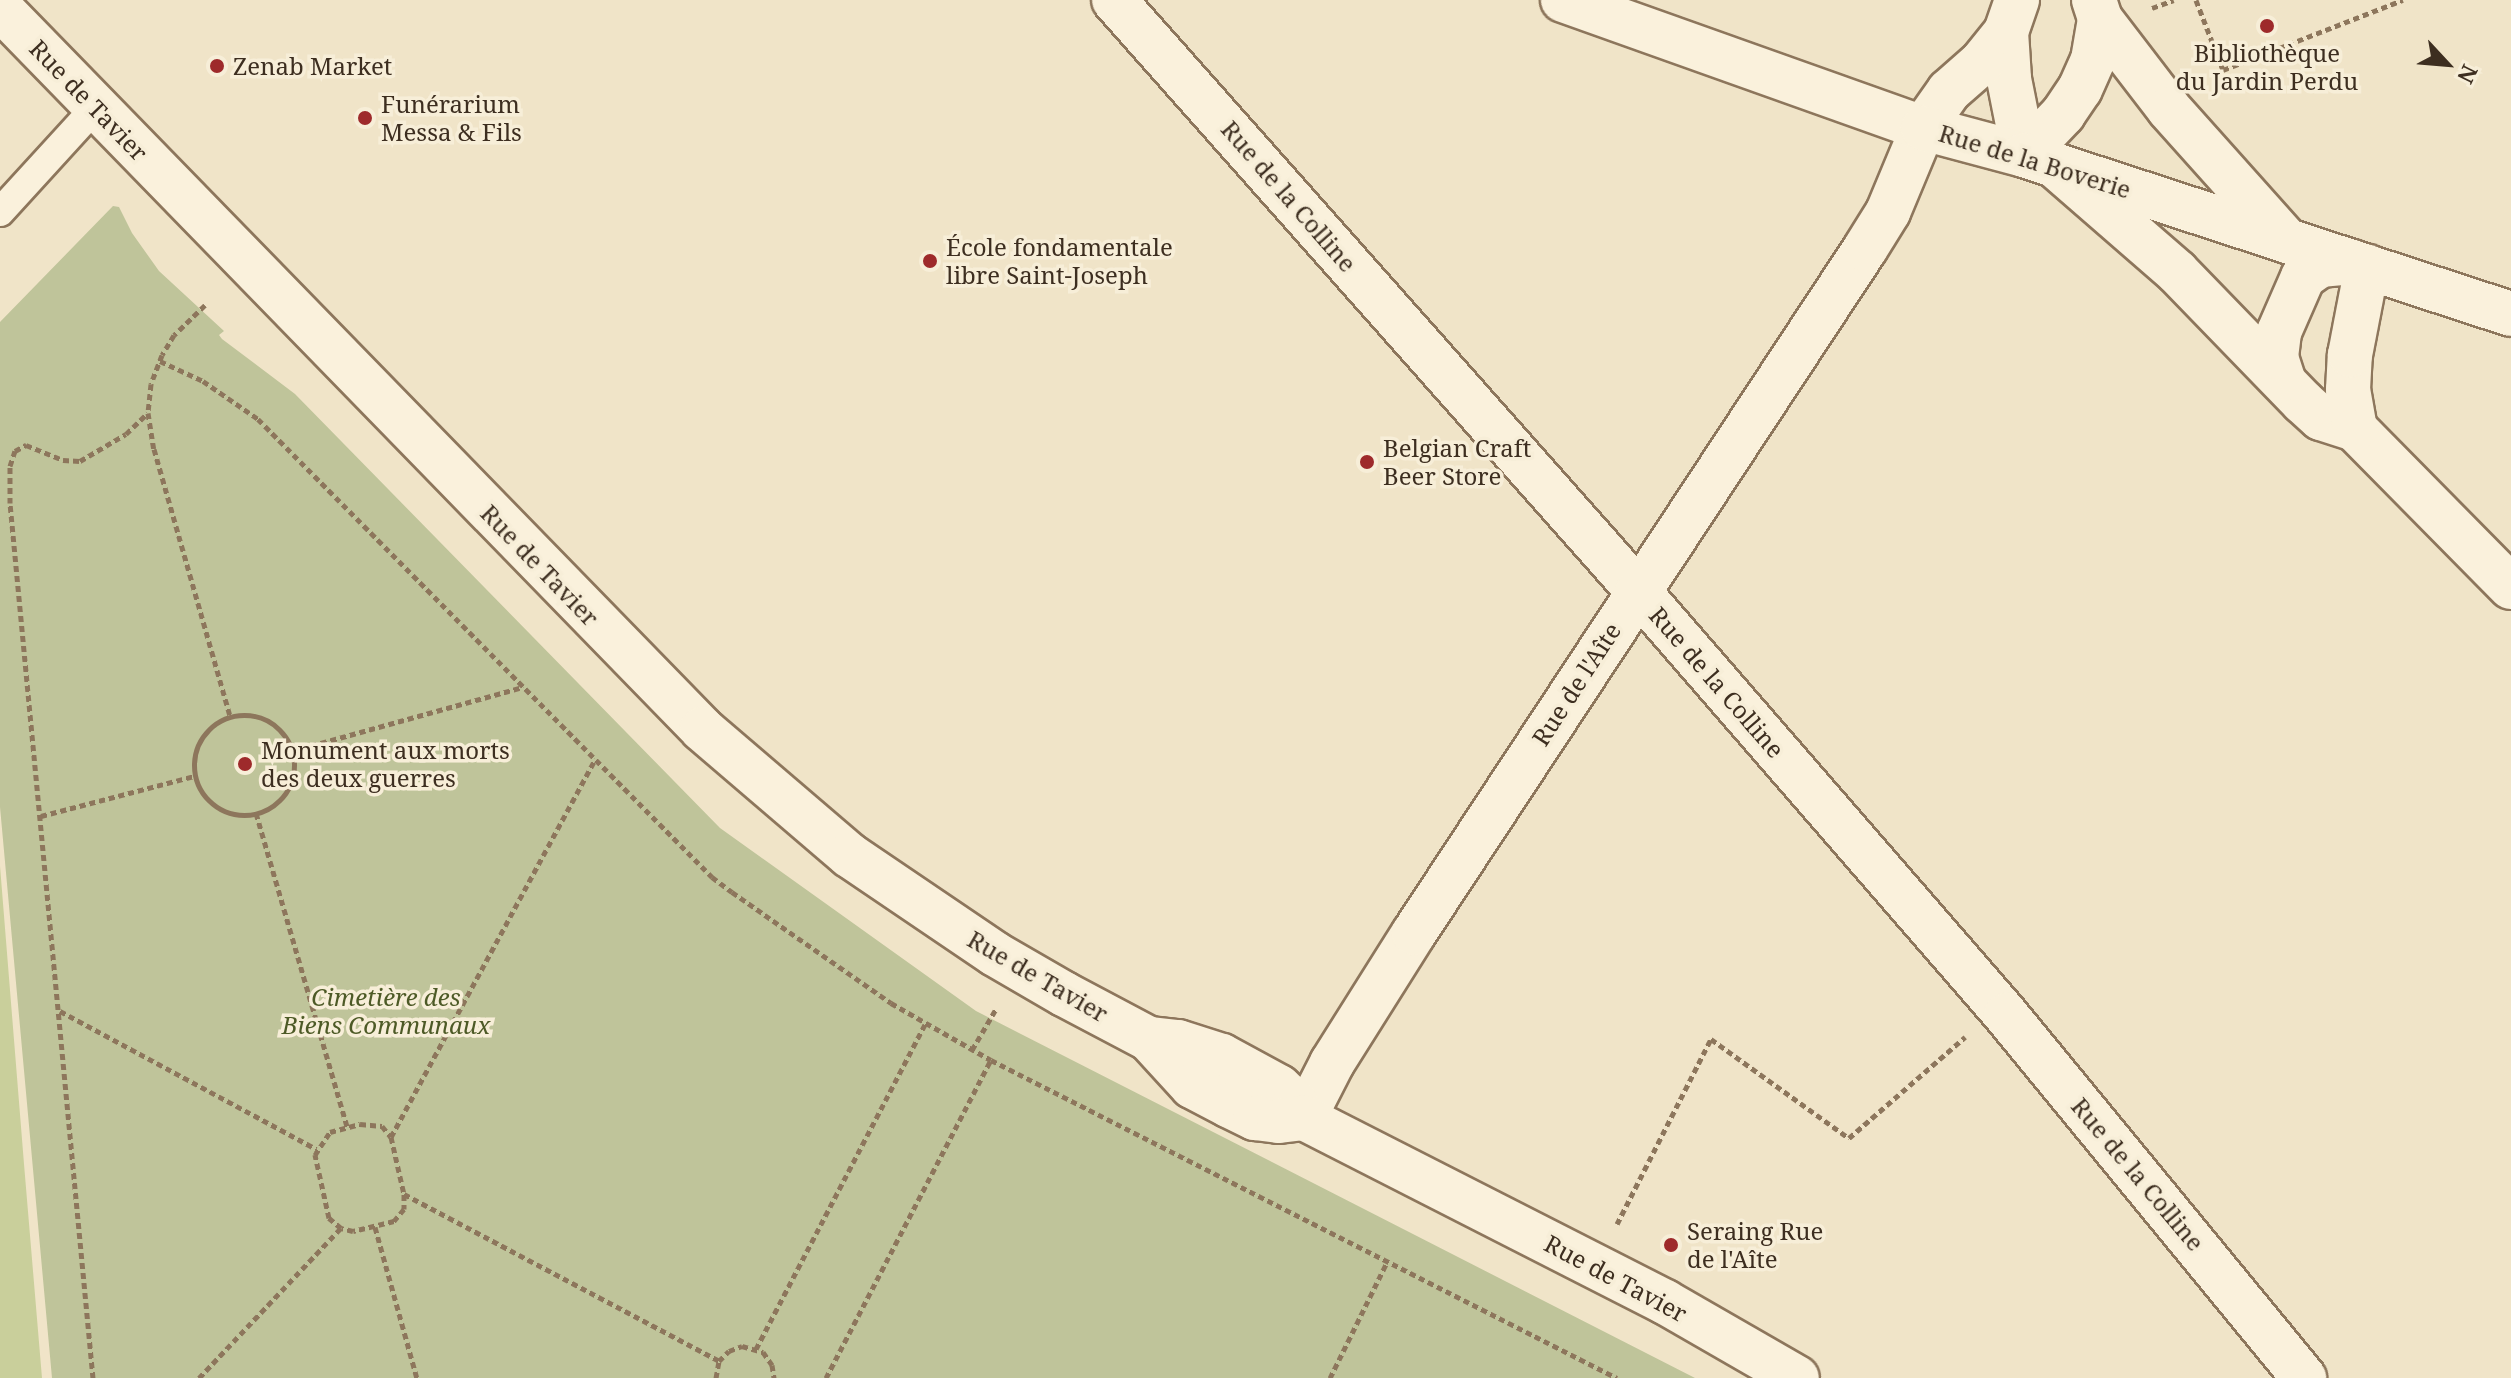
<!DOCTYPE html>
<html>
<head>
<meta charset="utf-8">
<style>
  body { margin:0 }
  #map { position:relative; width:2511px; height:1378px; overflow:hidden; background:#f0e4c8; font-family:"Noto Serif",serif }
  div>[style] { position:absolute }
  .green>* { inset:0; background:#c9cf9b }
  .cemetery>* { inset:0; background:#bfc49a }
  .path>* { height:5px; margin-top:-2.5px; transform-origin:0; background:repeating-linear-gradient(90deg,#8d765c 0 6px,transparent 0 10px) }
  .path>.ring { margin:-2.5px; padding:0; box-sizing:content-box; background:none; border:5px solid #8d765c; border-radius:50% }
  .roads { filter:drop-shadow(2px 0 #8d765c) drop-shadow(-2px 0 #8d765c) drop-shadow(0 2px #8d765c) drop-shadow(0 -2px #8d765c) }
  .lane>* { height:28px; margin:-14px; padding:0 14px; transform-origin:14px; border-radius:14px; background:#faf1dc }
  .street>* { height:44px; margin:-22px; padding:0 22px; transform-origin:22px; border-radius:22px; background:#faf1dc }
  .secondary>* { height:44px; margin:-22px; padding:0 22px; transform-origin:22px; border-radius:22px; background:#faf1dc }
  .dots>* { width:22px; height:22px; translate:-50% -50%; box-sizing:border-box; border:4px solid #f7eed8; border-radius:50% }
  span { translate:-50% -50%; white-space:nowrap; text-align:center; line-height:1.15; -webkit-text-stroke:7px #f7eed8; paint-order:stroke }
  .poi-label { font-size:24px; color:#3d2e20 }
  .left { translate:0 -50%; text-align:left }
  .street-label { font-size:24px; color:#3d2e20 }
  .park-label { font-size:24px; color:#4d5a26; font-style:italic }
  .north { position:absolute; left:2407px; top:24px; width:80px; height:80px; -webkit-text-stroke:6px #f7eed8; paint-order:stroke; rotate:116deg; font-size:22px; font-weight:700; line-height:32px; text-align:center; color:#3d2e20 }
  .north::after { content:''; display:block; margin:auto; width:28px; height:36px; background:#3d2e20; clip-path:polygon(50% 0,100% 100%,50% 72%,0 100%) }
</style>
</head>
<body>
<div id="map">
  <div class="green">
    <div style="clip-path:polygon(0 866px,24px 1164px,42px 1378px,0 1378px)"></div>
  </div>
  <div class="cemetery">
    <div style="clip-path:polygon(113px 206px,119px 207px,132px 233px,159px 271px,224px 331px,219px 335px,222px 339px,295px 394px,720px 828px,976px 1011px,1695px 1378px,52px 1378px,0 807px,0 322px)"></div>
  </div>
  <div class="path">
    <div style="left:2196px;top:0;width:75px;rotate:68.9deg"></div>
    <div style="left:2223px;top:70px;width:193px;rotate:-21.3deg"></div>
    <div style="left:2152px;top:8px;width:23px;rotate:-20deg"></div>
    <div style="left:205px;top:305px;width:43px;rotate:135.9deg"></div>
    <div style="left:174px;top:335px;width:23px;rotate:121deg"></div>
    <div style="left:162px;top:355px;width:31px;rotate:111deg"></div>
    <div style="left:151px;top:384px;width:29px;rotate:96deg"></div>
    <div style="left:148px;top:413px;width:36px;rotate:81deg"></div>
    <div style="left:154px;top:449px;width:278px;rotate:74.1deg"></div>
    <div style="left:160px;top:361px;width:47px;rotate:24.9deg"></div>
    <div style="left:203px;top:381px;width:67px;rotate:34.6deg"></div>
    <div style="left:258px;top:419px;width:645px;rotate:45.25deg"></div>
    <div style="left:712px;top:877px;width:25px;rotate:37deg"></div>
    <div style="left:732px;top:892px;width:194px;rotate:34.9deg"></div>
    <div style="left:891px;top:1003px;width:115px;rotate:29.7deg"></div>
    <div style="left:991px;top:1060px;width:702px;rotate:26.93deg"></div>
    <div class="ring" style="left:194px;top:715px;width:95px;height:95px"></div>
    <div style="left:292px;top:751px;width:240px;rotate:-15.5deg"></div>
    <div style="left:256px;top:813px;width:327px;rotate:73.8deg"></div>
    <div style="left:41px;top:816px;width:159px;rotate:-14.6deg"></div>
    <div style="left:60px;top:1011px;width:291px;rotate:28.3deg"></div>
    <div style="left:972px;top:1050px;width:48px;rotate:-59.7deg"></div>
    <div style="left:360px;top:1124px;width:22px;rotate:5deg"></div>
    <div style="left:382px;top:1126px;width:14px;rotate:51deg"></div>
    <div style="left:391px;top:1137px;width:58px;rotate:77.2deg"></div>
    <div style="left:404px;top:1194px;width:15px;rotate:90deg"></div>
    <div style="left:404px;top:1209px;width:16px;rotate:130deg"></div>
    <div style="left:394px;top:1221px;width:42px;rotate:166.3deg"></div>
    <div style="left:353px;top:1231px;width:12px;rotate:-166deg"></div>
    <div style="left:341px;top:1228px;width:16px;rotate:-140deg"></div>
    <div style="left:329px;top:1218px;width:65px;rotate:-102.5deg"></div>
    <div style="left:315px;top:1155px;width:27px;rotate:-57deg"></div>
    <div style="left:330px;top:1132px;width:31px;rotate:-15deg"></div>
    <div style="left:391px;top:1137px;width:430px;rotate:-61.6deg"></div>
    <div style="left:404px;top:1194px;width:357px;rotate:27.9deg"></div>
    <div style="left:1617px;top:1224px;width:208px;rotate:-63.1deg"></div>
    <div style="left:1711px;top:1039px;width:170px;rotate:35.7deg"></div>
    <div style="left:1849px;top:1138px;width:154px;rotate:-41deg"></div>
    <div style="left:375px;top:1227px;width:157px;rotate:74.5deg"></div>
    <div style="left:756px;top:1349px;width:366px;rotate:-62.5deg"></div>
    <div style="left:93px;top:1378px;width:879px;rotate:-95.42deg"></div>
    <div style="left:10px;top:503px;width:37px;rotate:-90deg"></div>
    <div style="left:10px;top:466px;width:16px;rotate:-72deg"></div>
    <div style="left:15px;top:451px;width:13px;rotate:-29deg"></div>
    <div style="left:26px;top:445px;width:40px;rotate:22deg"></div>
    <div style="left:63px;top:460px;width:17px;rotate:3deg"></div>
    <div style="left:80px;top:461px;width:53px;rotate:-30.4deg"></div>
    <div style="left:126px;top:434px;width:30px;rotate:-44deg"></div>
    <div style="left:199px;top:1378px;width:207px;rotate:-46.6deg"></div>
    <div style="left:716px;top:1378px;width:17px;rotate:-80deg"></div>
    <div style="left:719px;top:1361px;width:14px;rotate:-45deg"></div>
    <div style="left:729px;top:1351px;width:14px;rotate:-21deg"></div>
    <div style="left:742px;top:1346px;width:22px;rotate:16deg"></div>
    <div style="left:763px;top:1352px;width:16px;rotate:55deg"></div>
    <div style="left:772px;top:1365px;width:13px;rotate:81deg"></div>
    <div style="left:826px;top:1378px;width:358px;rotate:-62.6deg"></div>
    <div style="left:1330px;top:1378px;width:129px;rotate:-63.8deg"></div>
  </div>
  <div class="roads">
    <div class="lane">
      <div style="left:0;top:212px;width:142px;rotate:-47.6deg"></div>
    </div>
    <div class="street">
      <div style="left:1114px;top:0;width:790px;rotate:48.44deg"></div>
      <div style="left:1638px;top:591px;width:561px;rotate:49.04deg"></div>
      <div style="left:2006px;top:1015px;width:470px;rotate:50.6deg"></div>
      <div style="left:2094px;top:0;width:20px;rotate:72deg"></div>
      <div style="left:2100px;top:19px;width:113px;rotate:52.5deg"></div>
      <div style="left:2169px;top:109px;width:177px;rotate:48.2deg"></div>
      <div style="left:2006px;top:32px;width:47px;rotate:86.3deg"></div>
      <div style="left:2009px;top:79px;width:77px;rotate:78.8deg"></div>
      <div style="left:2024px;top:155px;width:57px;rotate:-46.4deg"></div>
      <div style="left:2063px;top:114px;width:30px;rotate:-56deg"></div>
      <div style="left:2080px;top:89px;width:32px;rotate:-66deg"></div>
      <div style="left:2093px;top:60px;width:42px;rotate:-80.3deg"></div>
      <div style="left:2054px;top:165px;width:163px;rotate:41deg"></div>
      <div style="left:2177px;top:272px;width:181px;rotate:45.9deg"></div>
      <div style="left:2303px;top:402px;width:24px;rotate:42deg"></div>
      <div style="left:2321px;top:418px;width:36px;rotate:18deg"></div>
      <div style="left:2355px;top:429px;width:222px;rotate:45.4deg"></div>
      <div style="left:2283px;top:379px;width:23px;rotate:-108deg"></div>
      <div style="left:2276px;top:357px;width:25px;rotate:-83deg"></div>
      <div style="left:2279px;top:332px;width:60px;rotate:-66.4deg"></div>
      <div style="left:2303px;top:277px;width:21px;rotate:-35deg"></div>
      <div style="left:2320px;top:265px;width:33px;rotate:-5deg"></div>
      <div style="left:2355px;top:429px;width:40px;rotate:-100deg"></div>
      <div style="left:2348px;top:390px;width:35px;rotate:-87deg"></div>
      <div style="left:2350px;top:355px;width:90px;rotate:-79.1deg"></div>
      <div style="left:1304px;top:1118px;width:62px;rotate:-63deg"></div>
      <div style="left:1332px;top:1063px;width:154px;rotate:-57.8deg"></div>
      <div style="left:1414px;top:933px;width:819px;rotate:-56.6deg"></div>
      <div style="left:1865px;top:249px;width:44px;rotate:-58.1deg"></div>
      <div style="left:1888px;top:212px;width:91px;rotate:-67.4deg"></div>
      <div style="left:1923px;top:128px;width:45px;rotate:-54.9deg"></div>
      <div style="left:1949px;top:91px;width:43px;rotate:-41.2deg"></div>
      <div style="left:1981px;top:63px;width:40px;rotate:-51deg"></div>
      <div style="left:2006px;top:32px;width:34px;rotate:-71deg"></div>
    </div>
    <div class="secondary">
      <div style="left:1563px;top:0;width:382px;rotate:19.6deg"></div>
      <div style="left:1923px;top:128px;width:105px;rotate:15deg"></div>
      <div style="left:2024px;top:155px;width:512px;rotate:18.08deg"></div>
      <div style="left:0;top:8px;width:1006px;rotate:45.76deg"></div>
      <div style="left:702px;top:729px;width:194px;rotate:40.6deg"></div>
      <div style="left:849px;top:855px;width:176px;rotate:34.1deg"></div>
      <div style="left:995px;top:954px;width:80px;rotate:30.1deg"></div>
      <div style="left:1064px;top:994px;width:96px;rotate:27.9deg"></div>
      <div style="left:1149px;top:1039px;width:29px;rotate:6deg"></div>
      <div style="left:1178px;top:1042px;width:46px;rotate:17.7deg"></div>
      <div style="left:1222px;top:1056px;width:65px;rotate:28.5deg"></div>
      <div style="left:1279px;top:1087px;width:22px;rotate:43deg"></div>
      <div style="left:1295px;top:1102px;width:18px;rotate:61deg"></div>
      <div style="left:1304px;top:1118px;width:405px;rotate:27deg"></div>
      <div style="left:1665px;top:1302px;width:152px;rotate:29.9deg"></div>
      <div style="left:1149px;top:1039px;width:64px;rotate:47.5deg"></div>
      <div style="left:1192px;top:1086px;width:41px;rotate:27.8deg"></div>
      <div style="left:1228px;top:1105px;width:30px;rotate:26deg"></div>
      <div style="left:1255px;top:1118px;width:24px;rotate:7deg"></div>
      <div style="left:1279px;top:1121px;width:25px;rotate:-7deg"></div>
    </div>
  </div>
  <div class="dots">
    <div style="left:2267px;top:26px;background:#9e2a2b"></div>
    <div style="left:217px;top:66px;background:#9e2a2b"></div>
    <div style="left:365px;top:118px;background:#9e2a2b"></div>
    <div style="left:930px;top:261px;background:#9e2a2b"></div>
    <div style="left:1367px;top:462px;background:#9e2a2b"></div>
    <div style="left:245px;top:764px;background:#9e2a2b"></div>
    <div style="left:1671px;top:1245px;background:#9e2a2b"></div>
  </div>
  <div class="poi-label">
    <span style="left:2267px;top:67px">Bibliothèque<br>du Jardin Perdu</span>
    <span class="left" style="left:233px;top:66px">Zenab Market</span>
    <span class="left" style="left:381px;top:118px">Funérarium<br>Messa &amp; Fils</span>
    <span class="left" style="left:946px;top:261px">École fondamentale<br>libre Saint-Joseph</span>
    <span class="left" style="left:1383px;top:462px">Belgian Craft<br>Beer Store</span>
    <span class="left" style="left:261px;top:764px">Monument aux morts<br>des deux guerres</span>
    <span class="left" style="left:1687px;top:1245px">Seraing Rue<br>de l'Aîte</span>
  </div>
  <div class="street-label">
    <span style="left:89px;top:100px;rotate:46deg">Rue de Tavier</span>
    <span style="left:2035px;top:161px;rotate:17deg">Rue de la Boverie</span>
    <span style="left:1289px;top:196px;rotate:49deg">Rue de la Colline</span>
    <span style="left:540px;top:565px;rotate:46deg">Rue de Tavier</span>
    <span style="left:1717px;top:682px;rotate:49deg">Rue de la Colline</span>
    <span style="left:1576px;top:684px;rotate:-57deg">Rue de l'Aîte</span>
    <span style="left:1038px;top:976px;rotate:30deg">Rue de Tavier</span>
    <span style="left:2138px;top:1174px;rotate:50deg">Rue de la Colline</span>
    <span style="left:1616px;top:1278px;rotate:28deg">Rue de Tavier</span>
  </div>
  <div class="park-label">
    <span style="left:386px;top:1011px">Cimetière des<br>Biens Communaux</span>
  </div>
  <div class="north">N</div>
</div>
</body>
</html>
